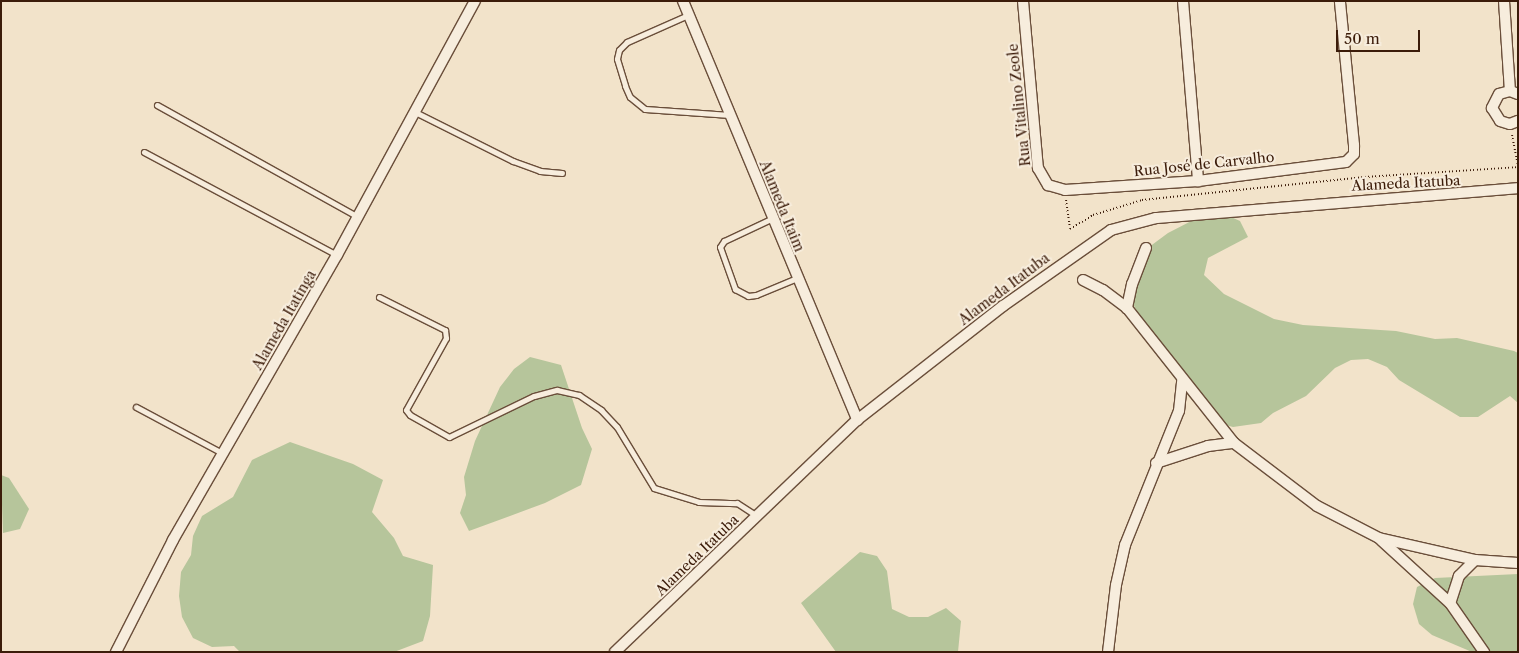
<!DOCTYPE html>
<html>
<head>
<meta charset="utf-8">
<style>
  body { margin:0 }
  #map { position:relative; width:1519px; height:653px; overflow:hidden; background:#f2e3ca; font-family:"Libre Caslon Text",serif }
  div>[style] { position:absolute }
  .green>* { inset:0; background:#b6c59b }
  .path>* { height:2px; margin-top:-1px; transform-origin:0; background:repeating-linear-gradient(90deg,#3c1c0a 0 1px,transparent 0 3.5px) }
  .roads { filter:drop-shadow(1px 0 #6a4e3a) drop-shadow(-1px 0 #6a4e3a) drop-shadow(0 1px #6a4e3a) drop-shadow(0 -1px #6a4e3a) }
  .lane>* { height:5px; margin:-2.5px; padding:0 2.5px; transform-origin:2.5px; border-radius:2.5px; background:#f7eddd }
  .street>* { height:10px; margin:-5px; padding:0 5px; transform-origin:5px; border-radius:5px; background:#f7eddd }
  span { translate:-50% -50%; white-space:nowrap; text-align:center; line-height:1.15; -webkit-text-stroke:4px #f7eddd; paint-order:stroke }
  .street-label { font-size:14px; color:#3c1c0a }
  .frame { position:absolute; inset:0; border:2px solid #3c1c0a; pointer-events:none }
  .scale { position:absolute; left:1336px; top:30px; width:84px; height:22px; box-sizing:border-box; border:2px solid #3c1c0a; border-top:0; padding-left:6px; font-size:15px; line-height:18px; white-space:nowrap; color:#3c1c0a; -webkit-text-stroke:4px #f7eddd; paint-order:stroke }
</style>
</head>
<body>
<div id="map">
  <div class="green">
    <div style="clip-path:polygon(1222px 213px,1240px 221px,1248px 237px,1208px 258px,1204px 275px,1224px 294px,1274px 319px,1303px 325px,1396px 331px,1435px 339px,1457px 338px,1514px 351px,1518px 353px,1518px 403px,1510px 396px,1478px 417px,1460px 417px,1399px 380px,1387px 367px,1368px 359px,1351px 360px,1335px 368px,1306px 396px,1273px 413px,1261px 423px,1233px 427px,1215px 422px,1190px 398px,1155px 353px,1132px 301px,1141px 253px,1168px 233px,1203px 215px)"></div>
    <div style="clip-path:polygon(530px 357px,561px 365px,582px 428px,592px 449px,581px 485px,545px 503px,469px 531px,460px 513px,466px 495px,464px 477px,475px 441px,500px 387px,514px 369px)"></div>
    <div style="clip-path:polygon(290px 442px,353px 464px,383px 480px,372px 512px,394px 538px,403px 556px,433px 565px,430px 616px,423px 641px,394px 652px,240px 652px,234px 646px,212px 647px,193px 638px,182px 617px,179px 596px,181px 572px,191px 555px,193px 536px,202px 516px,233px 497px,252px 460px)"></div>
    <div style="clip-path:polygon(1px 475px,9px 478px,29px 509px,20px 529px,3px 533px)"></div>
    <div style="clip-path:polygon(860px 552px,877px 556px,887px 571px,892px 609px,909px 617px,928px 617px,946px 608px,961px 621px,958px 652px,836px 652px,801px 603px)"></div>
    <div style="clip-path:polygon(1518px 574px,1518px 652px,1472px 652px,1432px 635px,1419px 624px,1413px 604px,1417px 587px,1435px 578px)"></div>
  </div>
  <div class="path">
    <div style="left:1512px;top:135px;width:33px;rotate:79deg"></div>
    <div style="left:1066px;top:200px;width:29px;rotate:82deg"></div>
    <div style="left:1070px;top:229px;width:27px;rotate:-31deg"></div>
    <div style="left:1093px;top:215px;width:51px;rotate:-17deg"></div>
    <div style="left:1142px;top:200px;width:224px;rotate:-5.9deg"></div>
    <div style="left:1365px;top:177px;width:153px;rotate:-3.7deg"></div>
  </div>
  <div class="roads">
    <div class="lane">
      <div style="left:688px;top:15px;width:67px;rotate:156.1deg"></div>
      <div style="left:627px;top:42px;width:11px;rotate:135deg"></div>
      <div style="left:619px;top:50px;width:9px;rotate:103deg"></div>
      <div style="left:617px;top:59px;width:28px;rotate:73deg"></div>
      <div style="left:625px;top:86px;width:12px;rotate:66deg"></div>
      <div style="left:630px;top:97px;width:19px;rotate:39deg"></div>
      <div style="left:645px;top:109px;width:85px;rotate:4deg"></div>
      <div style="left:157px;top:105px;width:230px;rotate:29.1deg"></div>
      <div style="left:415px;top:112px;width:110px;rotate:26.6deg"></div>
      <div style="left:513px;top:161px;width:29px;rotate:20deg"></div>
      <div style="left:540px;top:171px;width:22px;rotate:5deg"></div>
      <div style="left:144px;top:152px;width:219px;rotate:28.1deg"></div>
      <div style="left:773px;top:218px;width:54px;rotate:154.9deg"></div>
      <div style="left:724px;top:241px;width:7px;rotate:124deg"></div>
      <div style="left:720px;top:247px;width:45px;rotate:70.3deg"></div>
      <div style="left:735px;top:289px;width:15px;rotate:28deg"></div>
      <div style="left:748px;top:296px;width:8px;rotate:-7deg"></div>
      <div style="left:756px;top:295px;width:44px;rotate:-22.5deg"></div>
      <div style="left:379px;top:297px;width:74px;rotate:26.6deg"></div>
      <div style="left:445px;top:330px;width:8px;rotate:83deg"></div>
      <div style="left:446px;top:338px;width:82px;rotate:119.1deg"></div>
      <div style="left:406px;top:410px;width:6px;rotate:51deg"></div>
      <div style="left:410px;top:415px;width:45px;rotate:29.4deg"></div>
      <div style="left:449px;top:437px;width:94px;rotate:-25.8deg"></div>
      <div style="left:534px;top:396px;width:24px;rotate:-15deg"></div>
      <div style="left:557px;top:390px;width:23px;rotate:13deg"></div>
      <div style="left:579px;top:395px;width:27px;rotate:34deg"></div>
      <div style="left:601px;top:410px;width:23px;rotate:47deg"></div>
      <div style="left:617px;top:427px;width:71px;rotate:58.8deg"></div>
      <div style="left:654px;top:488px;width:47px;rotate:17.3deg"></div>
      <div style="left:699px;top:502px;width:38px;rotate:2deg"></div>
      <div style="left:737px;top:503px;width:24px;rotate:33deg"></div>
      <div style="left:136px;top:407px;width:98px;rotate:28.1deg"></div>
    </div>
    <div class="street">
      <div style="left:683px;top:1px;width:454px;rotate:67.4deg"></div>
      <div style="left:1023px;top:1px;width:168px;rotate:84.9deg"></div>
      <div style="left:1038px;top:168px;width:20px;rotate:60deg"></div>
      <div style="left:1048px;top:185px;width:18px;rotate:16deg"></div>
      <div style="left:1065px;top:190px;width:133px;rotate:-3.9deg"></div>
      <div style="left:1198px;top:181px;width:149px;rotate:-7.3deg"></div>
      <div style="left:1346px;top:162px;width:11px;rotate:-45deg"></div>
      <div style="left:1354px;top:154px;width:9px;rotate:-90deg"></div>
      <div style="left:1354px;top:145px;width:145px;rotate:-95.6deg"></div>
      <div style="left:1183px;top:1px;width:181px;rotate:85.2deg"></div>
      <div style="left:1504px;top:1px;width:90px;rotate:86.2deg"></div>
      <div style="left:1518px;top:94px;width:9px;rotate:-159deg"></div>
      <div style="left:1510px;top:91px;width:11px;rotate:165deg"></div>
      <div style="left:1499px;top:94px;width:16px;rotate:117deg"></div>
      <div style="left:1492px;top:108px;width:15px;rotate:58deg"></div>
      <div style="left:1500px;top:121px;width:10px;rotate:17deg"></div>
      <div style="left:1510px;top:124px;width:9px;rotate:-21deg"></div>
      <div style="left:1146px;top:248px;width:39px;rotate:111deg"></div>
      <div style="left:1132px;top:284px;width:25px;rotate:102deg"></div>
      <div style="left:1127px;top:308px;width:172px;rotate:51.6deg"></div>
      <div style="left:1234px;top:443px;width:104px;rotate:37.2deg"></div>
      <div style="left:1317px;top:506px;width:70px;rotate:27.3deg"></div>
      <div style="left:1379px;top:538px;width:98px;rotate:12.9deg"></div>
      <div style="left:1475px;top:560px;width:43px;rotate:4deg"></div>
      <div style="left:1083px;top:280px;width:22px;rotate:27deg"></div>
      <div style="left:1103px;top:290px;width:30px;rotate:37deg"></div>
      <div style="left:1156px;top:463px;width:55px;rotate:-18.1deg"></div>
      <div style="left:1208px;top:446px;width:26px;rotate:-7deg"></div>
      <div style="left:1381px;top:540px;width:93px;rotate:42.4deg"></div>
      <div style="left:1475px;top:560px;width:23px;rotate:135deg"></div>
      <div style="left:1459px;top:576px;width:28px;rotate:108deg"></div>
      <div style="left:1450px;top:603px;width:60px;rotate:55.2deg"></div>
      <div style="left:116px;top:652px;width:126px;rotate:-63deg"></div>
      <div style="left:173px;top:540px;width:329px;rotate:-60.1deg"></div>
      <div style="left:337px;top:255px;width:289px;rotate:-61.5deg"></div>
      <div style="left:615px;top:652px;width:335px;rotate:-43.8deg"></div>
      <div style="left:857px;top:420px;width:185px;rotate:-38deg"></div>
      <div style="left:1003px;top:306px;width:132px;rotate:-35.1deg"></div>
      <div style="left:1111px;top:230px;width:47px;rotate:-14.9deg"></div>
      <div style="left:1156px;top:218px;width:363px;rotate:-4.7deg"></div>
      <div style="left:1108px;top:652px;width:67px;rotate:-83.2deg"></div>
      <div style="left:1116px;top:585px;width:41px;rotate:-77.3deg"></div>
      <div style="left:1125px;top:545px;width:144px;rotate:-68.1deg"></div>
      <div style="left:1179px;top:411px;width:31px;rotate:-84deg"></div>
    </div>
  </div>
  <div class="street-label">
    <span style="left:1019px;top:105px;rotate:-96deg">Rua Vitalino Zeole</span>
    <span style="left:1204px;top:164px;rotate:-6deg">Rua José de Carvalho</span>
    <span style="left:1406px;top:183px;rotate:-3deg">Alameda Itatuba</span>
    <span style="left:782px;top:206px;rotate:68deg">Alameda Itaim</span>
    <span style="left:1004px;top:289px;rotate:-37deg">Alameda Itatuba</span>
    <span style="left:284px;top:320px;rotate:-60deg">Alameda Itatinga</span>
    <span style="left:697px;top:555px;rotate:-44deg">Alameda Itatuba</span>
  </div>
  <div class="frame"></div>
  <div class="scale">50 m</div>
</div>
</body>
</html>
